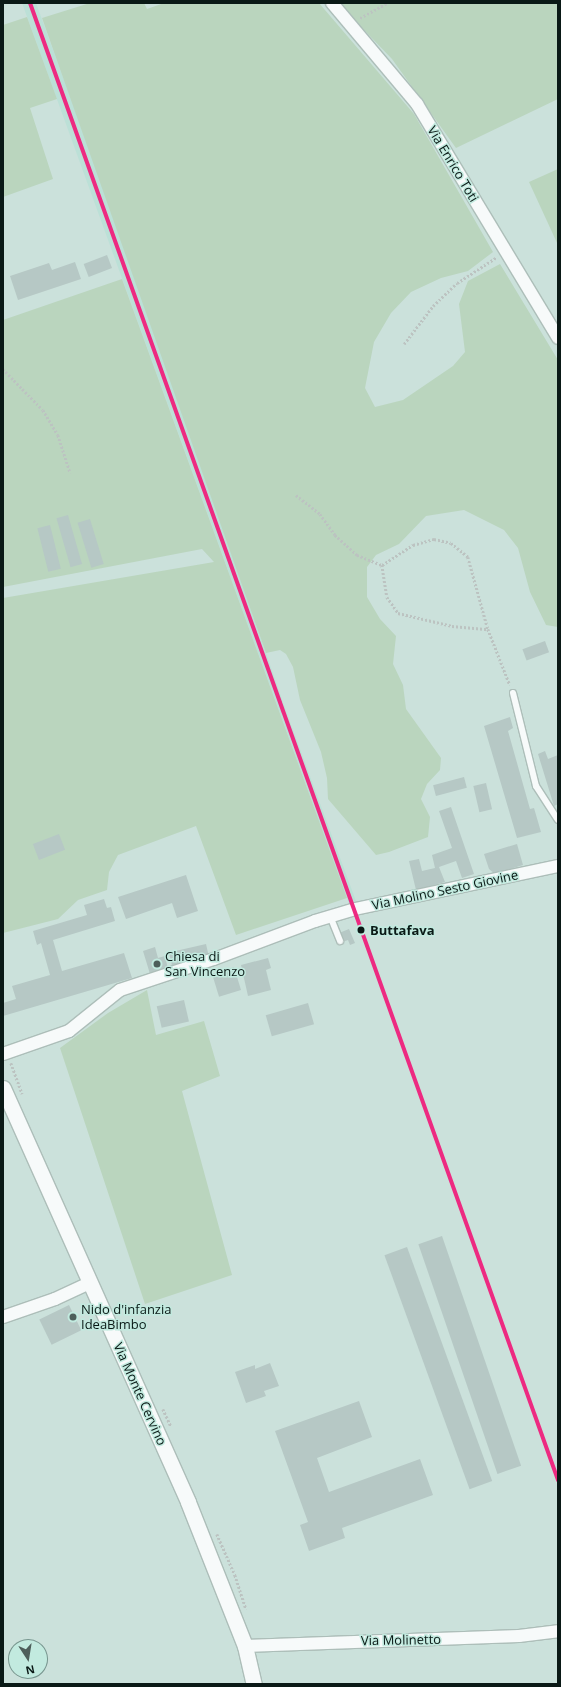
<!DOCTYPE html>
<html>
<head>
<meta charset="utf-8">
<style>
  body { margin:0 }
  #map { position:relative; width:561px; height:1687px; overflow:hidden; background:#cbe1db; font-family:"Open Sans",sans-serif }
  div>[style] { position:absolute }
  .built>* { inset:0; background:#bce0d7 }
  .green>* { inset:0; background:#bad5be }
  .building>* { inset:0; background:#b6c8c5; transform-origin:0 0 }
  .path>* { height:2.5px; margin-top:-1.25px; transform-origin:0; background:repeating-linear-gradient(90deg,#bcc3c1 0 2px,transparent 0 4px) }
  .roads { filter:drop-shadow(1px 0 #adbeb9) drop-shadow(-1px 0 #adbeb9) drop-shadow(0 1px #adbeb9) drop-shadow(0 -1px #adbeb9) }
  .service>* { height:6px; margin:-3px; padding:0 3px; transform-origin:3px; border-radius:3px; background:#f7fafa }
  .minor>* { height:12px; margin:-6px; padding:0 6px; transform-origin:6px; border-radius:6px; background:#f7fafa }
  .tertiary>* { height:15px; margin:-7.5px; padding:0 7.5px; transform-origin:7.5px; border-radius:7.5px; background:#f7fafa }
  .rail-1>* { height:4px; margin:-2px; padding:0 2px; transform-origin:2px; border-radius:2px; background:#ed2a81 }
  .dots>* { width:11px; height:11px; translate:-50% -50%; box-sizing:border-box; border:2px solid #c2eadf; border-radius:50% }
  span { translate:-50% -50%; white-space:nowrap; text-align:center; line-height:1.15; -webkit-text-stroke:3px #c2eadf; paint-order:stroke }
  .street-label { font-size:13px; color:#0a1916 }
  .stop-label { font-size:13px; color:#0a1916; font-weight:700 }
  .left { translate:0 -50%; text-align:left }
  .poi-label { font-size:13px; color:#0a1916 }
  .frame { position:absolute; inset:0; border:4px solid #0a1916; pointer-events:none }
  .north { position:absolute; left:8px; top:1639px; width:40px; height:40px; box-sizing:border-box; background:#c2eadf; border:1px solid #78968f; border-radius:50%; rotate:168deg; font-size:11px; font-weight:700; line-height:16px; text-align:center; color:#0a1916 }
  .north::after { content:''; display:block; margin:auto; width:14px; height:18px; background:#4e5f5b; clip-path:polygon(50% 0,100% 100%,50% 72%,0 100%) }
</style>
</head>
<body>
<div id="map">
  <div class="built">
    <div style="clip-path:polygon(22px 3px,36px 3px,133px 269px,286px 711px,356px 901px,349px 904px,347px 898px)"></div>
  </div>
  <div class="green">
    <div style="clip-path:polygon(90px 3px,144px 3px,147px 9px,164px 3px,319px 3px,414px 114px,493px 252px,468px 271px,441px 278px,411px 292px,391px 313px,374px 342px,365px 388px,375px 407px,403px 400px,453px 366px,465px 352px,459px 304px,468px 281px,500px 264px,558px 360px,558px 627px,546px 625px,530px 592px,518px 548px,504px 530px,464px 510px,426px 516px,399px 544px,376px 555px,367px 567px,367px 597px,380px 619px,396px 636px,393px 664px,403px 685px,406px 709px,441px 758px,440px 770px,427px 784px,421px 799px,430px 817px,428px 837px,389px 852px,376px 855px,328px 799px,327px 778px,321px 752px,300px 700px,293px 667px,286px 654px,280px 650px,266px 653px,42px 18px)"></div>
    <div style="clip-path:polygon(338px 3px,558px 3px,558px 99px,456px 148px,392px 59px)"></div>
    <div style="clip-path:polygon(27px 17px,57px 99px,30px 108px,53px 179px,3px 197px,3px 25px)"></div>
    <div style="clip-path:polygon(558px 169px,558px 245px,529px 182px)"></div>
    <div style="clip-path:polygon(122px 279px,347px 898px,236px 935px,196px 826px,118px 855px,109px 872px,107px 890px,78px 900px,58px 919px,3px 933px,3px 598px,214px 562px,202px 549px,3px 587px,3px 320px)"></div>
    <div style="clip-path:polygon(147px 990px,156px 1035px,204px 1021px,220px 1076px,182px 1091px,232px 1275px,145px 1304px,60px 1048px,108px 1013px)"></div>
  </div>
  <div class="building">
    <div style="left:107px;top:255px;width:14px;height:25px;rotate:69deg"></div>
    <div style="clip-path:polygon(75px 262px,81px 279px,18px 300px,10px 276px,49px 263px,52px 270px)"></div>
    <div style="left:68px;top:515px;width:51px;height:12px;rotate:74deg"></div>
    <div style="left:90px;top:519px;width:47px;height:13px;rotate:73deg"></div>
    <div style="left:50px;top:525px;width:45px;height:13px;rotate:76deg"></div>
    <div style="left:545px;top:641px;width:12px;height:24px;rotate:70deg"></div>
    <div style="clip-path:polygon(510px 717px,513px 728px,508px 731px,530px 809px,534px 808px,541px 832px,517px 838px,484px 726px)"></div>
    <div style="clip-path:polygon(545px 751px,548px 759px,558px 755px,558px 804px,554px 806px,538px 754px)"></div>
    <div style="left:464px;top:777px;width:11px;height:32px;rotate:75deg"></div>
    <div style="left:486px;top:783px;width:27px;height:13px;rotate:77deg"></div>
    <div style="clip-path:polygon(451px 807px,474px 874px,462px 878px,456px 861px,439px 867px,445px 882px,416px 890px,409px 861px,419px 859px,422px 871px,435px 868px,432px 855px,452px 848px,439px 811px)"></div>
    <div style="left:59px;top:834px;width:17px;height:28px;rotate:69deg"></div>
    <div style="clip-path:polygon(517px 844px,523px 865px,495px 874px,489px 869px,484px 854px)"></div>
    <div style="clip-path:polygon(186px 875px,198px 911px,177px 918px,172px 903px,126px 919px,118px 897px)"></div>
    <div style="clip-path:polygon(104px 899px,107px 908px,111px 907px,115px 921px,53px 940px,62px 971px,124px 953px,132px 978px,3px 1016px,3px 1003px,16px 999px,12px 986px,50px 975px,41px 943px,37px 945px,33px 931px,87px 915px,84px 905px)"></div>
    <div style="clip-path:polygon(349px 929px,355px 943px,350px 945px,348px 940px,342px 942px,339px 933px)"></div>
    <div style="left:206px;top:944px;width:13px;height:38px;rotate:77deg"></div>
    <div style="clip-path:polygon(155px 947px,158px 958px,165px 956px,168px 969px,150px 974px,143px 951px)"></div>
    <div style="clip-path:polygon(268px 958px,271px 968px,266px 970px,271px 990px,248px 996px,241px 965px)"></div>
    <div style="left:234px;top:967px;width:24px;height:23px;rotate:73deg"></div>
    <div style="left:184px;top:1000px;width:22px;height:28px;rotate:77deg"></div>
    <div style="left:308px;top:1003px;width:22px;height:44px;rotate:74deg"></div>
    <div style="left:442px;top:1236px;width:243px;height:25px;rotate:71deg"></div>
    <div style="left:407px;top:1247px;width:249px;height:24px;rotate:70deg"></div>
    <div style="left:69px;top:1305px;width:28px;height:33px;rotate:64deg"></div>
    <div style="clip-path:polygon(270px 1363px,279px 1386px,264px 1391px,266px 1396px,246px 1403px,235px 1372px,255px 1365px,255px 1369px)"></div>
    <div style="clip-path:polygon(359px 1401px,372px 1437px,317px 1458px,329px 1492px,420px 1459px,433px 1495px,342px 1528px,345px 1538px,309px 1551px,300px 1525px,308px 1522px,275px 1431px)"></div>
  </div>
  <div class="path">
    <div style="left:360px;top:18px;width:31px;rotate:-29deg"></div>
    <div style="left:404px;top:344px;width:48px;rotate:-52.7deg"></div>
    <div style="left:433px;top:306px;width:33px;rotate:-44deg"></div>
    <div style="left:457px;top:283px;width:48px;rotate:-33deg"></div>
    <div style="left:3px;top:369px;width:57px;rotate:45.7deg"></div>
    <div style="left:43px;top:410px;width:29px;rotate:59deg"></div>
    <div style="left:58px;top:435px;width:40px;rotate:72deg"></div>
    <div style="left:296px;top:495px;width:31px;rotate:38deg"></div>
    <div style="left:320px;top:514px;width:26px;rotate:54deg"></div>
    <div style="left:335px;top:535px;width:30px;rotate:42deg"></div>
    <div style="left:357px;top:555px;width:27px;rotate:22deg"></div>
    <div style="left:382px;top:565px;width:32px;rotate:81deg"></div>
    <div style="left:387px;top:597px;width:19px;rotate:55deg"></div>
    <div style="left:398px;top:613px;width:56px;rotate:13.5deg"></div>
    <div style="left:452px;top:626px;width:36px;rotate:5deg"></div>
    <div style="left:488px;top:629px;width:60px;rotate:68.6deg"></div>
    <div style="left:382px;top:565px;width:37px;rotate:-33deg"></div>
    <div style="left:413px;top:545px;width:22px;rotate:-16deg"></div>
    <div style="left:434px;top:539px;width:17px;rotate:13deg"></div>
    <div style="left:451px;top:543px;width:22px;rotate:39deg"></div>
    <div style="left:468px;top:557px;width:75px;rotate:74.5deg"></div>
    <div style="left:11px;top:1063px;width:33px;rotate:70deg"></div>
    <div style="left:163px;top:1409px;width:19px;rotate:65deg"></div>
    <div style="left:217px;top:1534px;width:45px;rotate:66.3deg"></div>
    <div style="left:235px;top:1575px;width:36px;rotate:72deg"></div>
  </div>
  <div class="roads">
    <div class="service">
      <div style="left:513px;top:693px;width:96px;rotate:76.1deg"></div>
      <div style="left:536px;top:786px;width:40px;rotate:57.1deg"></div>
      <div style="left:330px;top:916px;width:27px;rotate:68deg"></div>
    </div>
    <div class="minor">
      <div style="left:332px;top:3px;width:132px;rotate:49.9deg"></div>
      <div style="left:417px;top:104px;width:273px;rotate:58.9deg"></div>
      <div style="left:3px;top:1054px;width:70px;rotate:-19.2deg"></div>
      <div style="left:69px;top:1031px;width:65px;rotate:-38.8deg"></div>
      <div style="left:120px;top:990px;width:99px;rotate:-18.3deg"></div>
      <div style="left:214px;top:959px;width:108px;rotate:-20.6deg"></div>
      <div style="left:315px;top:921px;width:42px;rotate:-16.7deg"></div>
      <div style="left:355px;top:909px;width:208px;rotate:-12deg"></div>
      <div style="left:3px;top:1317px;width:55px;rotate:-19.1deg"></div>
      <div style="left:55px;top:1299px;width:38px;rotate:-25deg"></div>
      <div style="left:245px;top:1646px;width:274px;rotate:-2.1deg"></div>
      <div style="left:519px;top:1636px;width:39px;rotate:-7deg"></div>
    </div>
    <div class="tertiary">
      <div style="left:3px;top:1088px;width:453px;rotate:65.9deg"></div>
      <div style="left:188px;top:1502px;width:155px;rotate:68.4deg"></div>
      <div style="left:245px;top:1646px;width:39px;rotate:77deg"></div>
    </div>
  </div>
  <div class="rail-1">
    <div style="left:30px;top:3px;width:1569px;rotate:70.33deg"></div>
  </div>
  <div class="dots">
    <div style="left:361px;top:930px;background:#0a1916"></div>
    <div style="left:157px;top:964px;background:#4e5f5b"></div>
    <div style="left:73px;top:1317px;background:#4e5f5b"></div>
  </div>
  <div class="street-label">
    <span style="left:453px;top:164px;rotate:59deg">Via Enrico Toti</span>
    <span style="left:445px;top:890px;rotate:-12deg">Via Molino Sesto Giovine</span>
    <span style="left:140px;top:1394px;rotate:66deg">Via Monte Cervino</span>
    <span style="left:401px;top:1640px;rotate:-1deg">Via Molinetto</span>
  </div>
  <div class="stop-label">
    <span class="left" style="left:370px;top:930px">Buttafava</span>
  </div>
  <div class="poi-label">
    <span class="left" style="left:165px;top:964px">Chiesa di<br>San Vincenzo</span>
    <span class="left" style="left:81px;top:1317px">Nido d'infanzia<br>IdeaBimbo</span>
  </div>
  <div class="frame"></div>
  <div class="north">N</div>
</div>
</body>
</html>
